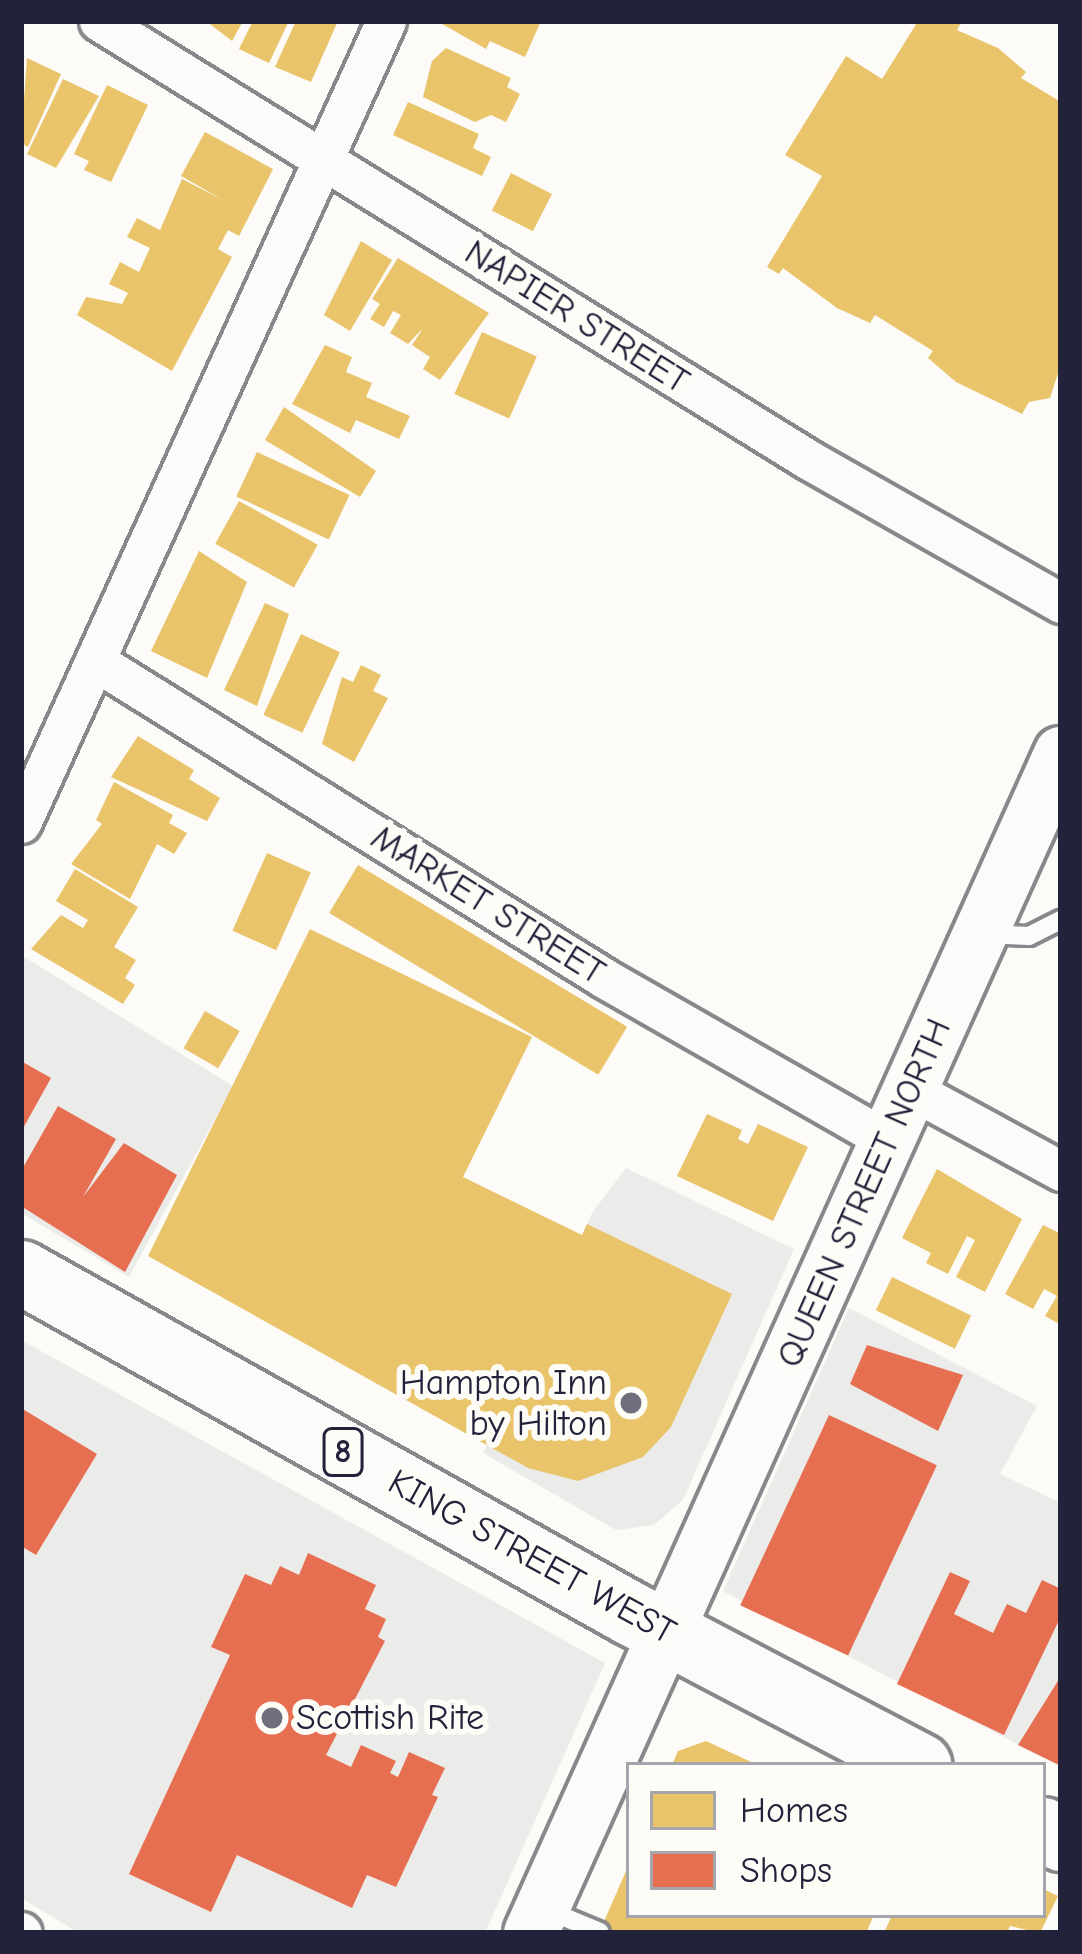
<!DOCTYPE html>
<html>
<head>
<meta charset="utf-8">
<style>
  body { margin:0 }
  #map { position:relative; width:1082px; height:1954px; overflow:hidden; background:#fcfbf8; font-family:"Comic Neue",sans-serif }
  div>[style] { position:absolute }
  .built>* { inset:0; background:#ebebe9 }
  .homes>* { inset:0; background:#e9c46a; transform-origin:0 0 }
  .shops>* { inset:0; background:#e76f51; transform-origin:0 0 }
  .roads { filter:drop-shadow(3px 0 #88888c) drop-shadow(-3px 0 #88888c) drop-shadow(0 3px #88888c) drop-shadow(0 -3px #88888c) }
  .lane>* { height:18px; margin:-9px; padding:0 9px; transform-origin:9px; border-radius:9px; background:#fbfbf9 }
  .street>* { height:39px; margin:-19.5px; padding:0 19.5px; transform-origin:19.5px; border-radius:19.5px; background:#fbfbf9 }
  .secondary>* { height:54px; margin:-27px; padding:0 27px; transform-origin:27px; border-radius:27px; background:#fbfbf9 }
  .primary>* { height:63px; margin:-31.5px; padding:0 31.5px; transform-origin:31.5px; border-radius:31.5px; background:#fbfbf9 }
  .dots>* { width:33px; height:33px; translate:-50% -50%; box-sizing:border-box; border:6px solid #fdfcf7; border-radius:50% }
  span { translate:-50% -50%; white-space:nowrap; text-align:center; line-height:1.15; -webkit-text-stroke:12px #fdfcf7; paint-order:stroke }
  .shield-label span { padding:3px 9px; background:#fdfcf7; border:3px solid; border-radius:9px; -webkit-text-stroke-width:0 }
  .shield-label { font-size:33px; color:#22223b; font-weight:700 }
  .street-label { font-size:36px; color:#22223b }
  .poi-label { font-size:36px; color:#22223b }
  .right { translate:-100% -50%; text-align:right }
  .left { translate:0 -50%; text-align:left }
  .frame { position:absolute; inset:0; border:24px solid #22223b; pointer-events:none }
  .legend { position:absolute; left:626px; top:1762px; width:420px; height:156px; box-sizing:border-box; background:#fdfcf7; border:3px solid #a5a5ac; margin:0; padding:15px 21px; list-style:none; font-size:36px; color:#22223b }
  .legend li { display:flex; align-items:center; gap:24px; height:60px }
  .legend b { width:60px; border:3px solid #a5a5ac }
</style>
</head>
<body>
<div id="map">
  <div class="built">
    <div style="clip-path:polygon(21px 955px,233px 1086px,129px 1277px,21px 1213px)"></div>
    <div style="clip-path:polygon(626px 1168px,794px 1249px,683px 1500px,654px 1525px,616px 1530px,483px 1453px,592px 1213px)"></div>
    <div style="clip-path:polygon(849px 1308px,1037px 1406px,1000px 1474px,1061px 1503px,1061px 1767px,723px 1591px)"></div>
    <div style="clip-path:polygon(21px 1340px,605px 1663px,485px 1933px,79px 1933px,21px 1898px)"></div>
  </div>
  <div class="homes">
    <div style="clip-path:polygon(206px 21px,243px 21px,232px 41px)"></div>
    <div style="clip-path:polygon(253px 21px,289px 21px,269px 63px,239px 49px)"></div>
    <div style="clip-path:polygon(296px 21px,338px 21px,311px 82px,275px 67px)"></div>
    <div style="clip-path:polygon(437px 21px,541px 21px,525px 57px,490px 41px,486px 49px)"></div>
    <div style="clip-path:polygon(918px 21px,962px 21px,957px 30px,998px 48px,1026px 72px,1021px 78px,1061px 102px,1061px 364px,1050px 398px,1029px 402px,1022px 414px,956px 382px,928px 358px,933px 351px,875px 315px,870px 323px,837px 308px,783px 268px,779px 274px,767px 267px,822px 176px,785px 155px,846px 56px,882px 79px)"></div>
    <div style="clip-path:polygon(446px 48px,511px 78px,507px 87px,520px 94px,506px 122px,491px 115px,475px 122px,423px 97px,432px 61px)"></div>
    <div style="clip-path:polygon(27px 58px,61px 74px,28px 147px,21px 143px)"></div>
    <div style="clip-path:polygon(63px 79px,99px 96px,56px 168px,27px 154px)"></div>
    <div style="clip-path:polygon(107px 85px,148px 105px,111px 182px,84px 170px,89px 161px,74px 154px)"></div>
    <div style="clip-path:polygon(408px 102px,479px 134px,473px 148px,491px 157px,482px 176px,393px 135px)"></div>
    <div style="clip-path:polygon(205px 132px,273px 169px,239px 236px,228px 230px,218px 249px,232px 257px,172px 371px,77px 315px,86px 297px,122px 304px,128px 293px,109px 284px,120px 262px,139px 272px,150px 248px,127px 237px,137px 218px,160px 230px,182px 179px,223px 200px,181px 176px)"></div>
    <div style="left:511px;top:173px;width:46px;height:42px;rotate:27deg"></div>
    <div style="clip-path:polygon(361px 241px,392px 260px,350px 331px,324px 315px)"></div>
    <div style="clip-path:polygon(398px 258px,489px 313px,440px 380px,423px 369px,430px 357px,412px 345px,423px 328px,408px 344px,390px 333px,401px 315px,393px 311px,384px 327px,370px 319px,380px 304px,372px 299px)"></div>
    <div style="left:482px;top:332px;width:60px;height:68px;rotate:24deg"></div>
    <div style="clip-path:polygon(325px 345px,352px 357px,346px 372px,372px 383px,366px 397px,410px 416px,399px 439px,356px 420px,350px 433px,292px 404px)"></div>
    <div style="clip-path:polygon(284px 407px,376px 471px,360px 497px,265px 440px)"></div>
    <div style="left:257px;top:452px;width:102px;height:49px;rotate:25deg"></div>
    <div style="left:239px;top:501px;width:90px;height:49px;rotate:29deg"></div>
    <div style="clip-path:polygon(199px 551px,247px 582px,207px 678px,151px 651px)"></div>
    <div style="clip-path:polygon(265px 603px,289px 614px,257px 706px,224px 690px)"></div>
    <div style="left:301px;top:634px;width:43px;height:89px;rotate:25deg"></div>
    <div style="clip-path:polygon(361px 665px,381px 675px,373px 691px,388px 698px,354px 762px,322px 744px,342px 677px,353px 682px)"></div>
    <div style="clip-path:polygon(138px 736px,194px 770px,189px 779px,220px 798px,207px 821px,111px 777px)"></div>
    <div style="clip-path:polygon(114px 782px,173px 815px,169px 823px,187px 833px,174px 854px,157px 844px,130px 899px,71px 864px,102px 824px,96px 820px)"></div>
    <div style="left:267px;top:853px;width:48px;height:85px;rotate:24deg"></div>
    <div style="left:358px;top:865px;width:314px;height:56px;rotate:31deg"></div>
    <div style="clip-path:polygon(75px 869px,138px 907px,114px 947px,136px 960px,125px 978px,135px 985px,123px 1004px,31px 949px,61px 915px,83px 928px,88px 920px,56px 901px)"></div>
    <div style="clip-path:polygon(310px 929px,532px 1037px,463px 1177px,582px 1235px,587px 1224px,732px 1294px,671px 1427px,643px 1457px,578px 1481px,528px 1468px,148px 1256px)"></div>
    <div style="left:205px;top:1011px;width:40px;height:43px;rotate:30deg"></div>
    <div style="clip-path:polygon(707px 1114px,742px 1130px,738px 1139px,748px 1144px,758px 1124px,808px 1147px,773px 1221px,677px 1176px)"></div>
    <div style="clip-path:polygon(937px 1169px,1022px 1219px,985px 1292px,956px 1277px,975px 1240px,967px 1236px,948px 1274px,926px 1263px,931px 1253px,902px 1238px)"></div>
    <div style="clip-path:polygon(1043px 1225px,1061px 1234px,1061px 1325px,1045px 1316px,1057px 1296px,1044px 1289px,1033px 1309px,1005px 1294px)"></div>
    <div style="left:892px;top:1277px;width:88px;height:37px;rotate:26deg"></div>
    <div style="clip-path:polygon(706px 1741px,749px 1761px,759px 1765px,672px 1765px,678px 1751px)"></div>
    <div style="clip-path:polygon(629px 1864px,629px 1915px,874px 1915px,866px 1933px,599px 1933px)"></div>
    <div style="clip-path:polygon(1043px 1889px,1058px 1896px,1040px 1933px,1010px 1926px,1007px 1933px,884px 1933px,892px 1915px,1043px 1915px)"></div>
  </div>
  <div class="shops">
    <div style="clip-path:polygon(21px 1061px,51px 1078px,21px 1132px)"></div>
    <div style="clip-path:polygon(58px 1106px,116px 1139px,83px 1197px,124px 1143px,177px 1175px,125px 1272px,21px 1206px,21px 1171px)"></div>
    <div style="clip-path:polygon(867px 1345px,963px 1375px,938px 1431px,850px 1384px)"></div>
    <div style="clip-path:polygon(21px 1408px,97px 1454px,36px 1555px,21px 1546px)"></div>
    <div style="left:829px;top:1415px;width:119px;height:210px;rotate:25deg"></div>
    <div style="clip-path:polygon(308px 1553px,376px 1585px,365px 1609px,386px 1619px,378px 1637px,385px 1641px,326px 1755px,351px 1767px,361px 1745px,396px 1761px,390px 1773px,398px 1777px,409px 1752px,445px 1768px,432px 1795px,438px 1797px,396px 1887px,367px 1875px,352px 1908px,237px 1855px,211px 1912px,129px 1874px,230px 1655px,211px 1647px,245px 1574px,271px 1585px,280px 1566px,299px 1575px)"></div>
    <div style="clip-path:polygon(950px 1572px,970px 1581px,954px 1614px,993px 1633px,1007px 1604px,1026px 1613px,1042px 1580px,1061px 1589px,1061px 1616px,1004px 1735px,897px 1684px)"></div>
    <div style="clip-path:polygon(1061px 1676px,1061px 1766px,1018px 1745px)"></div>
  </div>
  <div class="roads">
    <div class="lane">
      <div style="left:984px;top:934px;width:45px;rotate:2.5deg"></div>
      <div style="left:1029px;top:936px;width:36px;rotate:-27deg"></div>
      <div style="left:547px;top:1910px;width:57px;rotate:22.5deg"></div>
    </div>
    <div class="street">
      <div style="left:99px;top:21px;width:835px;rotate:31.73deg"></div>
      <div style="left:809px;top:460px;width:290px;rotate:29.6deg"></div>
      <div style="left:95px;top:661px;width:600px;rotate:31.91deg"></div>
      <div style="left:604px;top:978px;width:326px;rotate:29.8deg"></div>
      <div style="left:21px;top:823px;width:881px;rotate:-65.53deg"></div>
      <div style="left:910px;top:1089px;width:172px;rotate:28.5deg"></div>
      <div style="left:21px;top:1932px;width:1px;rotate:45deg"></div>
    </div>
    <div class="secondary">
      <div style="left:531px;top:1933px;width:1293px;rotate:-65.79deg"></div>
    </div>
    <div class="primary">
      <div style="left:21px;top:1272px;width:698px;rotate:29.25deg"></div>
      <div style="left:630px;top:1613px;width:327px;rotate:27.7deg"></div>
      <div style="left:1043px;top:1829px;width:21px;rotate:29deg"></div>
    </div>
  </div>
  <div class="dots">
    <div style="left:631px;top:1403px;background:#6e6e7d"></div>
    <div style="left:272px;top:1718px;background:#6e6e7d"></div>
  </div>
  <div class="shield-label">
    <span style="left:343px;top:1452px">8</span>
  </div>
  <div class="street-label">
    <span style="left:577px;top:317px;rotate:32deg">NAPIER STREET</span>
    <span style="left:488px;top:905px;rotate:32deg">MARKET STREET</span>
    <span style="left:864px;top:1193px;rotate:-66deg">QUEEN STREET NORTH</span>
    <span style="left:532px;top:1557px;rotate:29deg">KING STREET WEST</span>
  </div>
  <div class="poi-label">
    <span class="right" style="left:607px;top:1403px">Hampton Inn<br>by Hilton</span>
    <span class="left" style="left:296px;top:1718px">Scottish Rite</span>
  </div>
  <div class="frame"></div>
  <ul class="legend">
  <li><b style="height:33px;background:#e9c46a"></b>Homes</li>
  <li><b style="height:33px;background:#e76f51"></b>Shops</li>
  </ul>
</div>
</body>
</html>
